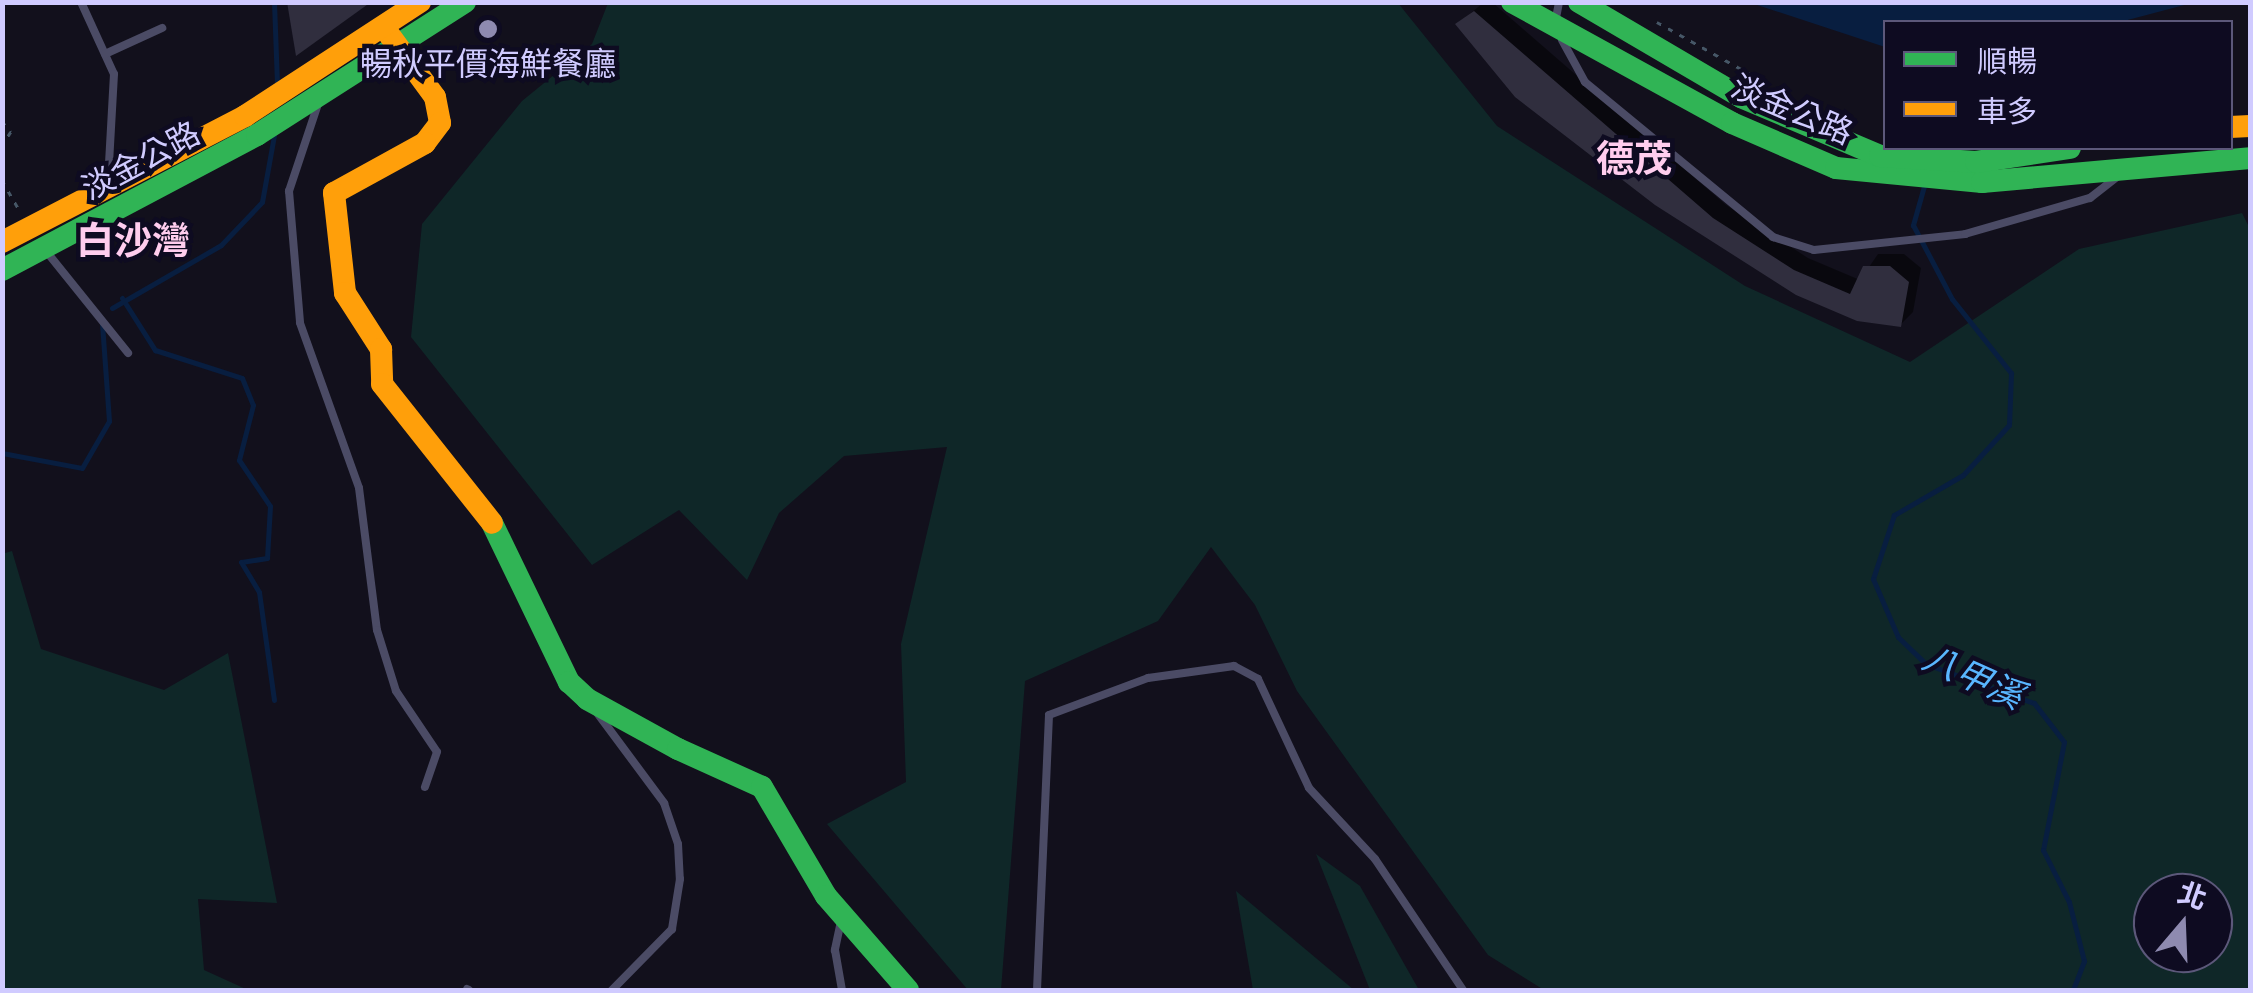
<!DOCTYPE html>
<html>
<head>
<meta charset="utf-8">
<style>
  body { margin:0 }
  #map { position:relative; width:2253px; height:993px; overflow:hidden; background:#12101c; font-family:Arial,"Noto Sans TC",sans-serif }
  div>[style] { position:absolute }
  .green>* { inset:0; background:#0f2728 }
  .water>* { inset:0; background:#081e40 }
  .shadow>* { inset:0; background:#0007 }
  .stream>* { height:5px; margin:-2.5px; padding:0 2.5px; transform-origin:2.5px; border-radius:2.5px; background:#081e40 }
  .building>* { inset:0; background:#302e3e }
  .path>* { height:2.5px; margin-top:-1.25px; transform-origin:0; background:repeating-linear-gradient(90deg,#465767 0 5px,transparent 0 13px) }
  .lane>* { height:8px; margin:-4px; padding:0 4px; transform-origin:4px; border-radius:4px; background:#4b4b65 }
  .fast>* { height:22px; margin:-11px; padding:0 11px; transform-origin:11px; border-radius:11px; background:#30b455 }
  .slow>* { height:22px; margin:-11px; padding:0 11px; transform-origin:11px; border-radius:11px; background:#ff9f0a }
  .dots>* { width:28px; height:28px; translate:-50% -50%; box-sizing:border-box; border:5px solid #0e0b21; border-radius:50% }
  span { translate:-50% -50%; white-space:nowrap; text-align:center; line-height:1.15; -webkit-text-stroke:9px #0e0b21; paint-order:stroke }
  .poi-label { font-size:32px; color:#d0cbff }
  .street-label { font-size:32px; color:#d0cbff }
  .water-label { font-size:35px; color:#59b6ff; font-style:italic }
  .quarter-label { font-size:38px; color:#ffcdee; font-weight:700 }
  .frame { position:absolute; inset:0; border:5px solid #d0cbff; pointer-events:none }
  .legend { position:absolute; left:1883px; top:20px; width:350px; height:130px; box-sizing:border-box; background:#0e0b21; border:2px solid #5c587a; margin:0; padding:12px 18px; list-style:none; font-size:30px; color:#d0cbff }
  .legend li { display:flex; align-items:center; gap:20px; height:50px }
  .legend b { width:50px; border:2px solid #5c587a }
  .north { position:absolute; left:2133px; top:873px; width:100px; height:100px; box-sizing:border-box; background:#0e0b21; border:2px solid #5c587a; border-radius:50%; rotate:19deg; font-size:28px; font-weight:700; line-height:40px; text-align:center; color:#d0cbff }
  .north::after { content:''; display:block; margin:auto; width:35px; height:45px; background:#8e8ab0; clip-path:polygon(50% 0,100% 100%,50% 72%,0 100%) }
</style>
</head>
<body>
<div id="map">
  <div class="green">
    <div style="clip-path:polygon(evenodd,608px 3px,1398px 3px,1497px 126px,1745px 286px,1910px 362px,2079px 249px,2242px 213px,2250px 229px,2250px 990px,1544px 990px,1488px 955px,1297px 691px,1255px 605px,1211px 547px,1158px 621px,1025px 681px,1001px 990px,968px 990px,827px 824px,906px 782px,901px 644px,947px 447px,844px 456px,779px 513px,747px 580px,679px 510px,592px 565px,411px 337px,422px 224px,522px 101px,592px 44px,608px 3px,2153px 893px,2213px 893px,2213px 953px,2153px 953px,2153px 893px)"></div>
    <div style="clip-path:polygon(12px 551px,41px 649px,164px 690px,228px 653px,277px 903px,198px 899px,204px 970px,248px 990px,3px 990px,2px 554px)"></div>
    <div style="clip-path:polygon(1316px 854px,1360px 886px,1419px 990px,1370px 990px)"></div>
    <div style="clip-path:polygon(1236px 891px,1354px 990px,1253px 990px)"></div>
  </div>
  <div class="water">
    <div style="clip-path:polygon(1751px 3px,1750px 3px,2192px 3px,2120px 22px,1886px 22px,1885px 47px)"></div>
  </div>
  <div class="shadow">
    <div style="clip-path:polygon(1484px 2px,1492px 2px,1726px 205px,1808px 258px,1860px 280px,1878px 254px,1904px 254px,1921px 268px,1913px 312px,1900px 325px,1798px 293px,1458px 24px)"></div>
  </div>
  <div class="stream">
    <div style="left:274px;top:2px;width:82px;rotate:87.9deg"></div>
    <div style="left:1924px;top:186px;width:41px;rotate:105.8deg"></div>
    <div style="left:1913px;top:225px;width:84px;rotate:62.2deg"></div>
    <div style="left:1952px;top:299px;width:95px;rotate:51.4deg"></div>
    <div style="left:2011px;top:373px;width:52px;rotate:92.2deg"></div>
    <div style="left:2009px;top:425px;width:68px;rotate:132.6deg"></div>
    <div style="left:1963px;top:475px;width:80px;rotate:149.9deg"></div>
    <div style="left:1894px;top:515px;width:67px;rotate:108.2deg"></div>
    <div style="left:1873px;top:579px;width:63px;rotate:66.7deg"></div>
    <div style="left:1898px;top:637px;width:39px;rotate:44deg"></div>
    <div style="left:1926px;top:664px;width:115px;rotate:19.9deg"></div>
    <div style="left:2034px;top:703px;width:49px;rotate:52.4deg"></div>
    <div style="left:2064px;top:742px;width:110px;rotate:101deg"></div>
    <div style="left:2043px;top:850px;width:58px;rotate:63.4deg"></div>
    <div style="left:2069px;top:902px;width:61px;rotate:75.7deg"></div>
    <div style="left:2084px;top:961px;width:31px;rotate:111deg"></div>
    <div style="left:122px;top:298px;width:62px;rotate:57.6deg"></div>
    <div style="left:155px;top:350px;width:91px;rotate:17.8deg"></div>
    <div style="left:242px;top:378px;width:29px;rotate:68deg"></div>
    <div style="left:253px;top:405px;width:57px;rotate:104.3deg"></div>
    <div style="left:239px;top:460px;width:55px;rotate:56deg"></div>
    <div style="left:270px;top:506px;width:52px;rotate:93.3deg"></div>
    <div style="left:267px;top:558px;width:26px;rotate:171deg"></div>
    <div style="left:241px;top:562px;width:35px;rotate:59deg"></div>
    <div style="left:259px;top:592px;width:109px;rotate:82.1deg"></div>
    <div style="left:112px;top:308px;width:126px;rotate:-30deg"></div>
    <div style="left:221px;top:245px;width:59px;rotate:-46.4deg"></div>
    <div style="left:262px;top:202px;width:68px;rotate:-79.8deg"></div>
    <div style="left:2px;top:453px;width:81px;rotate:10.6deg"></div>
    <div style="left:82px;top:468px;width:54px;rotate:-60.1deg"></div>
    <div style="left:109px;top:421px;width:97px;rotate:-94.1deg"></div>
  </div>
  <div class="building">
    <div style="clip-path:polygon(287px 2px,371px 2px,296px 56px)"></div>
    <div style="clip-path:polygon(1474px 11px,1713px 218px,1794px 270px,1850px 294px,1863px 266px,1890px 266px,1909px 282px,1901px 327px,1857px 321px,1796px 295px,1655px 205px,1515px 97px,1455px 24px)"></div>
  </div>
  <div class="path">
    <div style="left:1657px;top:22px;width:127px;rotate:29.2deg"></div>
    <div style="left:2px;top:121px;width:14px;rotate:51deg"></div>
    <div style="left:11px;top:132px;width:17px;rotate:123deg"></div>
    <div style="left:2px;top:180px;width:36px;rotate:60deg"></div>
  </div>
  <div class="lane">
    <div style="left:81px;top:2px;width:79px;rotate:65.4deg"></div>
    <div style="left:114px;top:74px;width:108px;rotate:93.2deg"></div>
    <div style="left:1555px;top:23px;width:21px;rotate:-79deg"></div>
    <div style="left:1562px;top:40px;width:48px;rotate:61.3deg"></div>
    <div style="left:1585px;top:82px;width:244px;rotate:39.5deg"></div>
    <div style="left:1773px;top:237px;width:43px;rotate:17.6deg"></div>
    <div style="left:1814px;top:250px;width:152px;rotate:-6deg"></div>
    <div style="left:1965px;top:234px;width:130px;rotate:-16.1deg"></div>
    <div style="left:2090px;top:198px;width:34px;rotate:-38deg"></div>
    <div style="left:105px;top:54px;width:63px;rotate:-24.5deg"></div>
    <div style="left:318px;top:104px;width:92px;rotate:108.4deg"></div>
    <div style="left:289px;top:191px;width:132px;rotate:85.2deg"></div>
    <div style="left:300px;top:323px;width:175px;rotate:70.3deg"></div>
    <div style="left:359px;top:488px;width:143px;rotate:82.8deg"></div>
    <div style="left:377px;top:630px;width:64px;rotate:72.7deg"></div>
    <div style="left:396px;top:691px;width:73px;rotate:56.1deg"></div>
    <div style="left:437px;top:752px;width:37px;rotate:109deg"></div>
    <div style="left:46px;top:251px;width:131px;rotate:51.2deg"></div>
    <div style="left:598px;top:714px;width:111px;rotate:53.4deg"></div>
    <div style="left:664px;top:803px;width:43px;rotate:71.1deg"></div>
    <div style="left:678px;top:844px;width:35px;rotate:87deg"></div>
    <div style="left:680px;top:879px;width:51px;rotate:99.1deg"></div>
    <div style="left:672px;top:929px;width:86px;rotate:134.5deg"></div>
    <div style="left:841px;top:921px;width:30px;rotate:102deg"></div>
    <div style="left:835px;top:950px;width:41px;rotate:80.1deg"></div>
    <div style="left:467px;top:989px;width:2px;rotate:27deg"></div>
    <div style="left:1037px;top:990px;width:275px;rotate:-87.5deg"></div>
    <div style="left:1049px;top:715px;width:106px;rotate:-20.5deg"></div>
    <div style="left:1148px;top:678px;width:87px;rotate:-7.9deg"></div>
    <div style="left:1234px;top:666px;width:27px;rotate:28deg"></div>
    <div style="left:1258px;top:679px;width:120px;rotate:64.9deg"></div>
    <div style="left:1309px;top:788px;width:97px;rotate:47.1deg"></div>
    <div style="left:1375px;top:859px;width:158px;rotate:56.1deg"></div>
  </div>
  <div class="fast">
    <div style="left:1512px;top:2px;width:251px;rotate:28.8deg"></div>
    <div style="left:1732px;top:123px;width:113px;rotate:23.4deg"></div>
    <div style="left:1836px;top:168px;width:147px;rotate:5.5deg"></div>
    <div style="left:1982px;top:182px;width:269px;rotate:-5.1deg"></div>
    <div style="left:1579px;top:2px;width:188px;rotate:30.4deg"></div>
    <div style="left:1741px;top:97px;width:151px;rotate:23deg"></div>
    <div style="left:1880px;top:156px;width:96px;rotate:3.6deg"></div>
    <div style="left:1976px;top:162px;width:95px;rotate:-8.5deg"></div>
    <div style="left:2px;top:270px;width:289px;rotate:-27.9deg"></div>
    <div style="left:257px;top:135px;width:247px;rotate:-32.6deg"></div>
    <div style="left:492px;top:523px;width:177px;rotate:64.2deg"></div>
    <div style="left:569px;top:682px;width:25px;rotate:43deg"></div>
    <div style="left:587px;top:699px;width:104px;rotate:28.8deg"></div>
    <div style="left:678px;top:749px;width:92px;rotate:24.3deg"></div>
    <div style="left:762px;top:787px;width:126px;rotate:59.6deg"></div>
    <div style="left:826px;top:896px;width:125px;rotate:48.9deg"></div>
  </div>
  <div class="slow">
    <div style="left:388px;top:33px;width:79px;rotate:53.7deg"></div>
    <div style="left:435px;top:97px;width:26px;rotate:79deg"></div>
    <div style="left:440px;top:123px;width:25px;rotate:127deg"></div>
    <div style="left:425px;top:143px;width:104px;rotate:151.2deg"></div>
    <div style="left:334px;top:193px;width:101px;rotate:83.7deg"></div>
    <div style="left:345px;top:293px;width:67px;rotate:57.3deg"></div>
    <div style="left:381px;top:349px;width:35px;rotate:88deg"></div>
    <div style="left:382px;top:384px;width:177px;rotate:51.6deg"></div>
    <div style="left:2230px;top:127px;width:20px;rotate:-3deg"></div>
    <div style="left:2px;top:242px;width:274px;rotate:-27.4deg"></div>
    <div style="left:245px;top:116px;width:209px;rotate:-33.1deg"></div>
  </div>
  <div class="dots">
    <div style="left:488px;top:29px;background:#8e8ab0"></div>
  </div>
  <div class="poi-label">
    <span style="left:488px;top:64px">暢秋平價海鮮餐廳</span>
  </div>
  <div class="street-label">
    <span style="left:1792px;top:110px;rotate:23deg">淡金公路</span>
    <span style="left:141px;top:161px;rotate:-28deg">淡金公路</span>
  </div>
  <div class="water-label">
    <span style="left:1973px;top:677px;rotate:24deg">八甲溪</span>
  </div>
  <div class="quarter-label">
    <span style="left:1634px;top:160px">德茂</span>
    <span style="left:133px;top:242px">白沙灣</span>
  </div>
  <div class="frame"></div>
  <ul class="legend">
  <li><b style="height:12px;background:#30b455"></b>順暢</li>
  <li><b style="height:12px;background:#ff9f0a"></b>車多</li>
  </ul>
  <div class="north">北</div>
</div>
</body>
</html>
